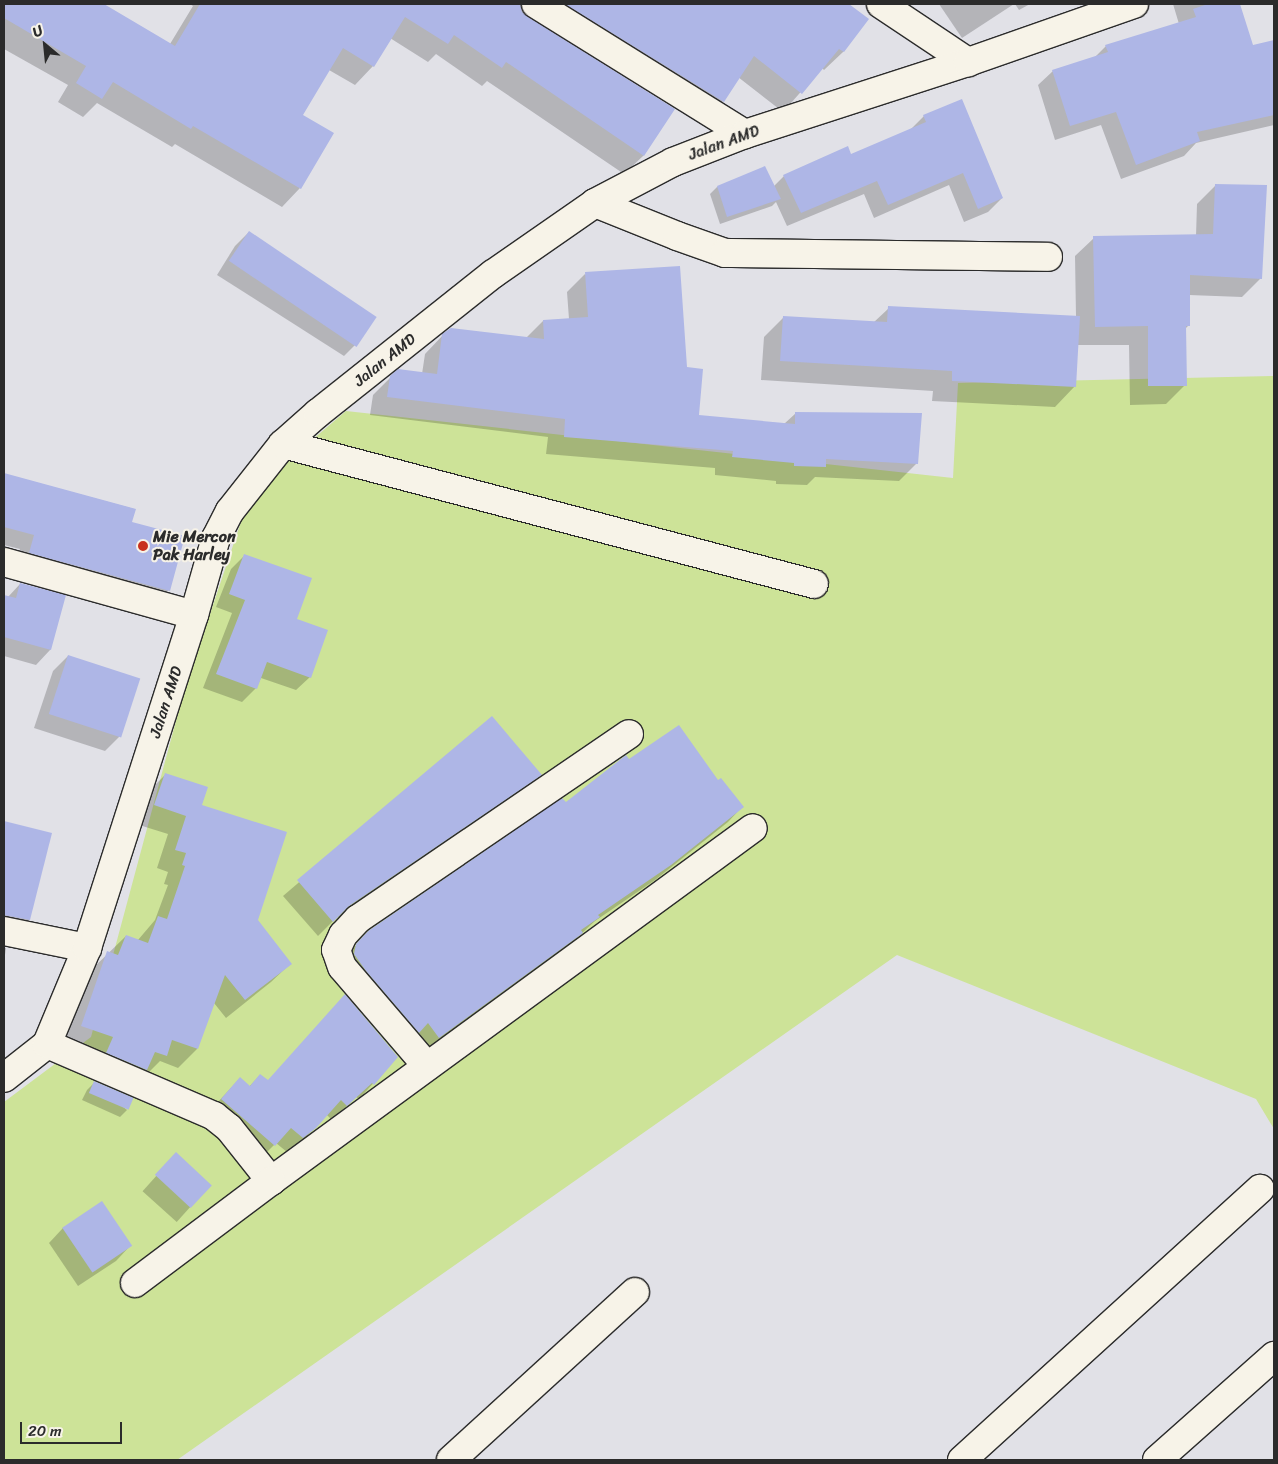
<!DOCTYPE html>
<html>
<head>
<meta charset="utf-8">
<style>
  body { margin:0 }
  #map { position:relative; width:1278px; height:1464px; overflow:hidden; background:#e1e1e7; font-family:Sriracha,sans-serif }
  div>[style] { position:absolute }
  .green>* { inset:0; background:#cde398 }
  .shadow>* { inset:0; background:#0003; transform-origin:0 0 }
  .building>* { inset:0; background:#aeb6e6; transform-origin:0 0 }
  .roads { filter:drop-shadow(1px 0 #2b2b2b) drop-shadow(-1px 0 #2b2b2b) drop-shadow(0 1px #2b2b2b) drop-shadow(0 -1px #2b2b2b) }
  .minor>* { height:28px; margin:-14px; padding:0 14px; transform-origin:14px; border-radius:14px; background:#f7f3e8 }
  .dots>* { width:14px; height:14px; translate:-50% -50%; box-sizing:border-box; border:2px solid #f7f3e8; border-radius:50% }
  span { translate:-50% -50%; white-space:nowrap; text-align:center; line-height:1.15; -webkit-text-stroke:4px #f7f3e8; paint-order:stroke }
  .street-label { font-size:16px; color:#2b2b2b }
  .poi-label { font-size:16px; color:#2b2b2b; font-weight:700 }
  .left { translate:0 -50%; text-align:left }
  .frame { position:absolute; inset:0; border:5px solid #2b2b2b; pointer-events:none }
  .north { position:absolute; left:20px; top:20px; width:50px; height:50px; -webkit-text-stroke:4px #f7f3e8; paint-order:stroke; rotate:332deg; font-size:14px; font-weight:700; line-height:20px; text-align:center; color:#2b2b2b }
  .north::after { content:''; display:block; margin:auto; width:18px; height:22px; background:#2b2b2b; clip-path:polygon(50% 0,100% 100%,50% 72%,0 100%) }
  .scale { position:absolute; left:20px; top:1422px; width:102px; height:22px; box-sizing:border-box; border:2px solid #2b2b2b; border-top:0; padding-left:6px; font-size:15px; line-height:18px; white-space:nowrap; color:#2b2b2b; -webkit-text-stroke:4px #f7f3e8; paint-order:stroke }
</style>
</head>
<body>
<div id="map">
  <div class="green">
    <div style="clip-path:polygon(1274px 376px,1274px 1129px,1256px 1099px,897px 955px,177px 1460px,4px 1460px,4px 1102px,91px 1037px,184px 691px,251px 492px,346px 411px,953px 478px,958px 383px)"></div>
  </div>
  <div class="shadow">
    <div style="clip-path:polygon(4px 4px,102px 4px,170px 44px,193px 6px,190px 4px,755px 4px,771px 28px,813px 4px,847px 4px,868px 19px,843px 52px,824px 70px,822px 68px,783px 112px,738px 77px,723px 101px,704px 120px,520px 8px,527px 18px,674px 109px,643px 156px,624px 174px,487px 81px,482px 86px,436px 54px,428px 62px,390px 38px,373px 66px,355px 85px,329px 70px,302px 115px,300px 188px,282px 207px,175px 144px,172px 147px,97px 103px,83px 117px,58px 102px,68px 85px,4px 49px)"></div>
    <div style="clip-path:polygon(939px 4px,1014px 4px,962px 38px)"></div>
    <div style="clip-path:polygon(1015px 4px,1030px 4px,1019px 10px)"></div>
    <div style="clip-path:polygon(1173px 4px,1213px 4px,1249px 59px,1274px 45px,1274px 125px,1196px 143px,1184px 156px,1121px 179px,1101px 125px,1055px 140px,1038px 85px,1053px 71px,1094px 58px,1106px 46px,1179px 24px)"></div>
    <div style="clip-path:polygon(924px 116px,1002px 198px,988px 212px,964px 222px,949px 185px,874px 218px,864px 194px,787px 226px,776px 202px,772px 206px,720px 224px,710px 194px,717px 187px,774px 186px,784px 176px,851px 156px,910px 130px)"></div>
    <div style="clip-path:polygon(1216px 185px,1261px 278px,1242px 297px,1189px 295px,1189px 325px,1185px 329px,1185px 385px,1166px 404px,1130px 405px,1129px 345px,1077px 345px,1075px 386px,1055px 407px,932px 401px,933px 391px,761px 380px,764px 337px,784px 317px,873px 323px,889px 308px,1076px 317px,1075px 256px,1094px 238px,1196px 236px,1197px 204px)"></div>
    <div style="clip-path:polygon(249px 232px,358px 342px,344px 356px,217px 275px,235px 246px)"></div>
    <div style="clip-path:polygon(585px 274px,686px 369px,698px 416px,784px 424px,796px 413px,917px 463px,899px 481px,815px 477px,807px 485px,776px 484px,776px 481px,715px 475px,715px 468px,546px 454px,548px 437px,370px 415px,373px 395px,391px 377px,422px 374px,425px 354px,443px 335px,526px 338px,543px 321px,569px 319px,567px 292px)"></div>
    <div style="clip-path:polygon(4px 474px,134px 509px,130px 522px,169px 590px,154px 605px,15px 567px,20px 549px,4px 545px)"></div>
    <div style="clip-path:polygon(245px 555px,296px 620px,310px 677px,296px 690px,261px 678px,256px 688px,242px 702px,203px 688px,232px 613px,216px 607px,231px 569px)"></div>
    <div style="clip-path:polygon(20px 584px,64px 596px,50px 650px,36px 665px,4px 656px,4px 596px,8px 597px)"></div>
    <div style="clip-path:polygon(68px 656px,120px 736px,105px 751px,34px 728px,53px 671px)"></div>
    <div style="clip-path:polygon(491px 718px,540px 774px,526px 789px,334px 920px,318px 936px,283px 896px)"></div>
    <div style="clip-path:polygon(629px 761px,718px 782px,742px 807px,728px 822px,655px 880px,595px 921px,567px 947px,424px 1052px,342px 960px,369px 932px)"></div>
    <div style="clip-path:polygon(166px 774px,201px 805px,256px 921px,290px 964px,271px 982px,226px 1018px,214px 1003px,197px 1049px,178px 1068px,160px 1061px,147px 1074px,63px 1044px,89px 972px,126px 936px,138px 940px,155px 920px,168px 885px,164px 884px,168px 872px,157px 868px,168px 834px,136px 824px,147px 793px)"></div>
    <div style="clip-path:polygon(4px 822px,50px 834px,29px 920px,14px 934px,4px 933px)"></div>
    <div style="clip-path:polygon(4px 948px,6px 948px,4px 962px)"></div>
    <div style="clip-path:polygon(397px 1057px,359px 1099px,356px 1097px,332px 1120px,327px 1115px,300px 1143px,287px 1152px,276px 1143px,259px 1160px,207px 1114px,240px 1078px,249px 1087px,260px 1075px,267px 1081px)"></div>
    <div style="clip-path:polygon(94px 1083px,127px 1110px,120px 1117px,82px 1100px,87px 1090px)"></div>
    <div style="left:176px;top:1154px;width:46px;height:50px;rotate:42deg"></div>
    <div style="clip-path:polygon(63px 1228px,130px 1246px,116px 1261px,78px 1286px,49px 1243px)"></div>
  </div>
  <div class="building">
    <div style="clip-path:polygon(4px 4px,104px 4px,175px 46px,200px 4px,520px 4px,522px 12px,528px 17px,675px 109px,644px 156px,506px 62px,502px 68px,454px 35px,448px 44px,405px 17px,374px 67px,343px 48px,303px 115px,334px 133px,301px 189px,193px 126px,191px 129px,113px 82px,102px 99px,76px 83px,86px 66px,4px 18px)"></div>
    <div style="clip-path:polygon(565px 4px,849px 4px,869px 19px,844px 52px,839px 49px,802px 94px,754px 56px,724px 102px)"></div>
    <div style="clip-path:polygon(1208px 4px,1240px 4px,1253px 45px,1274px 40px,1274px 115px,1197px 132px,1200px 141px,1136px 165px,1116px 112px,1070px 126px,1052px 70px,1108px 52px,1105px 45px,1196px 17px,1193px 9px)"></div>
    <div style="clip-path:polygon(962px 99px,1003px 198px,978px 209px,963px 173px,888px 205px,877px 181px,801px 213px,783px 175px,848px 146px,851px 154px,926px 122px,923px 115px)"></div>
    <div style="clip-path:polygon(765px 166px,781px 199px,727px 217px,717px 186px)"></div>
    <div style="clip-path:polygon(1215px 184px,1267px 185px,1262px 279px,1190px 275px,1190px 326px,1186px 326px,1187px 386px,1148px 386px,1148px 326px,1095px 327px,1093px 236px,1213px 234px)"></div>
    <div style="left:249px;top:231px;width:154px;height:36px;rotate:34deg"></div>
    <div style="clip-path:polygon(680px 266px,687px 367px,703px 369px,699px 415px,795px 424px,795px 412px,922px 413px,918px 464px,826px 459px,826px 467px,794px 466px,794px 463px,732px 457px,733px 451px,564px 437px,565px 419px,387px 397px,390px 376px,398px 369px,437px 374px,442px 334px,451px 328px,544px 339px,543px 320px,588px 317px,585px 272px)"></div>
    <div style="clip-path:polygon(888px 306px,1080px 316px,1076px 387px,952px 381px,952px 371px,780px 361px,783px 316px,887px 322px)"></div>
    <div style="clip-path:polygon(4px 473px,136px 509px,132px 522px,185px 536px,170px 591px,29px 553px,34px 535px,4px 527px)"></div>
    <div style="clip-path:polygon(244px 554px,312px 578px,297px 619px,328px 630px,311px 678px,267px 662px,257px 689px,216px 674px,245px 600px,229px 594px)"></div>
    <div style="clip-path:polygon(20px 583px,66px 595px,51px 650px,4px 637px,4px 595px,16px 598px)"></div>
    <div style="left:68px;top:655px;width:76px;height:62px;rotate:18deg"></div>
    <div style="clip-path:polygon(492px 716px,542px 775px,349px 906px,333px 922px,297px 880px)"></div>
    <div style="clip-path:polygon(679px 725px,718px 780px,721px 778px,744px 807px,671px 865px,598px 915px,600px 917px,581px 930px,583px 933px,439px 1038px,428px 1023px,419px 1033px,366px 971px,354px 954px,356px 944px,368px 931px,562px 798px,566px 802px,626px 755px,629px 759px)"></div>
    <div style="clip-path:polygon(165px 773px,208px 787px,202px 805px,287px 832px,258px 920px,292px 964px,245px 1000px,225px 975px,198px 1049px,172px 1040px,167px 1056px,155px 1052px,147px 1070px,106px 1053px,113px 1037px,81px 1026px,107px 951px,118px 955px,126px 935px,148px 943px,158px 916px,167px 919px,185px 866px,182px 865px,186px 853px,175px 850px,186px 816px,154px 805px)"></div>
    <div style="clip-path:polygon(4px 821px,52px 833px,30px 920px,4px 915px)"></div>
    <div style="clip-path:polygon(345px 994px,398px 1057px,374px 1085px,372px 1083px,347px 1106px,341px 1100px,316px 1128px,303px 1138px,291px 1128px,275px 1146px,221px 1099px,240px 1077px,250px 1086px,260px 1074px,268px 1080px)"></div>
    <div style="left:94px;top:1081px;width:43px;height:13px;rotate:23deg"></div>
    <div style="left:176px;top:1152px;width:49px;height:31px;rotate:43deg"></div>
    <div style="left:102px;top:1201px;width:54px;height:48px;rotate:56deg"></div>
  </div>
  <div class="roads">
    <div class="minor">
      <div style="left:536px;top:4px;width:246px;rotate:31.9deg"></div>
      <div style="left:881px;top:4px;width:105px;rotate:33.7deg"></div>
      <div style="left:595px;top:203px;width:88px;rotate:21.9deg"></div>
      <div style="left:677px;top:236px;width:51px;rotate:19.5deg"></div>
      <div style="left:725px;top:253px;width:323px;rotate:0.7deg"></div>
      <div style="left:283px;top:444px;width:549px;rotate:14.77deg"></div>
      <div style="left:4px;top:562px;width:197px;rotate:15.6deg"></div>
      <div style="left:4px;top:931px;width:85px;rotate:11.6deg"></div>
      <div style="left:47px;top:1044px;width:182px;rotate:23.3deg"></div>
      <div style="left:214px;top:1116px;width:19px;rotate:39deg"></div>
      <div style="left:229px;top:1128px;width:68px;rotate:51.6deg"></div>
      <div style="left:271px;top:1181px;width:597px;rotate:-36.22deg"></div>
      <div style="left:427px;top:1066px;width:130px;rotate:-130.6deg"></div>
      <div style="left:342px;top:967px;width:18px;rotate:-109deg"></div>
      <div style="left:336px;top:950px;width:17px;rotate:-65deg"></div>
      <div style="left:343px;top:935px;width:22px;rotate:-47deg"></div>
      <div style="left:358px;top:919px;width:328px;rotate:-34.3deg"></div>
      <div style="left:4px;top:1078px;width:55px;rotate:-38.3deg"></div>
      <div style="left:47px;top:1044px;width:104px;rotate:-67.4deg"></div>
      <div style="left:87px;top:948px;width:350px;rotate:-72.2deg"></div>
      <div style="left:194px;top:615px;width:80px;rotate:-74.1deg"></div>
      <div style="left:216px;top:538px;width:30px;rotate:-63deg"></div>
      <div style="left:230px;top:511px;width:85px;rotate:-51.7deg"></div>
      <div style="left:283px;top:444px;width:47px;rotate:-41.5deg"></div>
      <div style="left:318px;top:413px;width:223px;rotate:-38.5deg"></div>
      <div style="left:493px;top:274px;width:124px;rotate:-34.8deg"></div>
      <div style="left:595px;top:203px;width:88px;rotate:-27.7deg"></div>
      <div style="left:673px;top:162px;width:77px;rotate:-21.3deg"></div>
      <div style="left:745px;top:134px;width:234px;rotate:-17.9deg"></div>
      <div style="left:968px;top:62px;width:176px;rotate:-19.3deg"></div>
      <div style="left:135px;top:1283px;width:170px;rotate:-36.9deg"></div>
      <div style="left:451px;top:1460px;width:249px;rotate:-42.4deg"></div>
      <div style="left:962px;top:1460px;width:403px;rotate:-42.3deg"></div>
      <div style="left:1157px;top:1460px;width:157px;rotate:-41.6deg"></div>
    </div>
  </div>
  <div class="dots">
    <div style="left:143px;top:546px;background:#c8321e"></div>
  </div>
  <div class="street-label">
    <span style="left:724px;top:143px;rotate:-20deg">Jalan AMD</span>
    <span style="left:385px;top:360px;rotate:-39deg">Jalan AMD</span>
    <span style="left:166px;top:702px;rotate:-72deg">Jalan AMD</span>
  </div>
  <div class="poi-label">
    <span class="left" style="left:153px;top:546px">Mie Mercon<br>Pak Harley</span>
  </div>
  <div class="frame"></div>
  <div class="north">U</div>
  <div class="scale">20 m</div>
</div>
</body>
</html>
